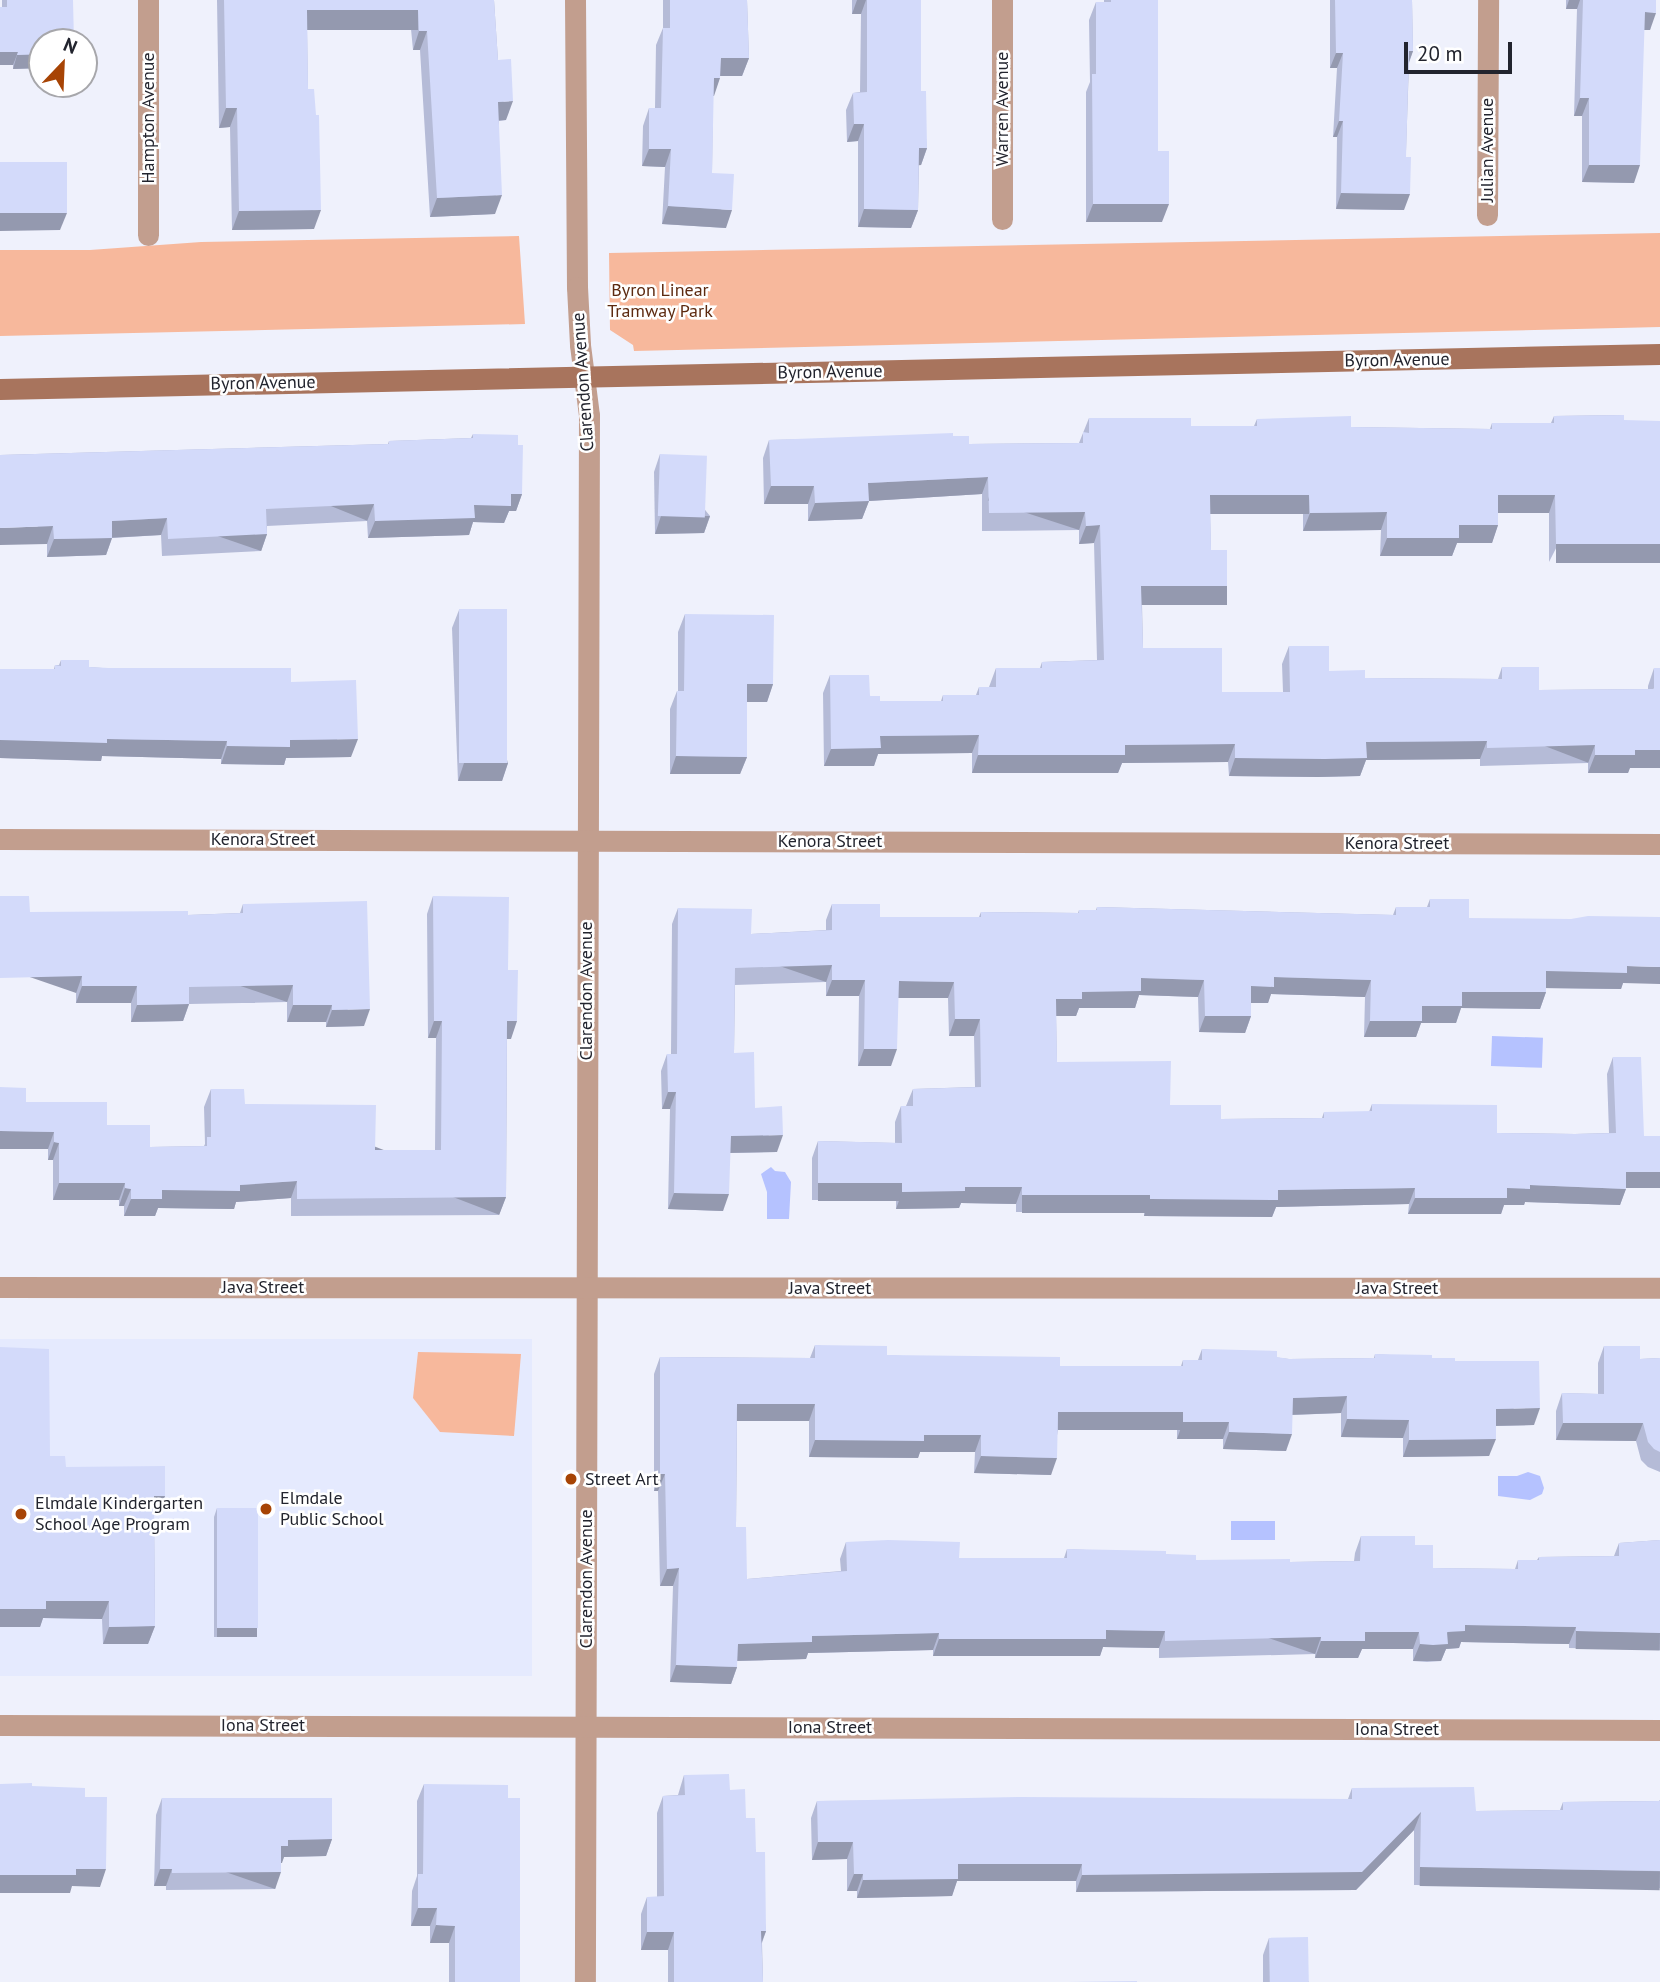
<!DOCTYPE html>
<html>
<head>
<meta charset="utf-8">
<style>
  body { margin:0 }
  #map { position:relative; width:1660px; height:1982px; overflow:hidden; background:#eff1fc; font-family:"PT Sans",sans-serif }
  div>[style] { position:absolute }
  .built>* { inset:0; background:#e5eafe; transform-origin:0 0 }
  .green>* { inset:0; background:#f7b89c }
  .water>* { inset:0; background:#b5c2ff; transform-origin:0 0 }
  .street>* { height:21px; margin:-10.5px; padding:0 10.5px; transform-origin:10.5px; border-radius:10.5px; background:#c29e8e }
  .secondary>* { height:21px; margin:-10.5px; padding:0 10.5px; transform-origin:10.5px; border-radius:10.5px; background:#a8745d }
  .wall>* { inset:0; background:#b5bbd7 }
  .shaded-wall>* { inset:0; background:#9499af; transform-origin:0 0 }
  .building>* { inset:0; background:#d3dafa; transform-origin:0 0 }
  .dots>* { width:19px; height:19px; translate:-50% -50%; box-sizing:border-box; border:4px solid #fff; border-radius:50% }
  span { translate:-50% -50%; white-space:nowrap; text-align:center; line-height:1.15; -webkit-text-stroke:5px #fff; paint-order:stroke }
  .street-label { font-size:18px; color:#22242e }
  .park-label { font-size:18px; color:#5d2a10 }
  .poi-label { font-size:18px; color:#22242e }
  .left { translate:0 -50%; text-align:left }
  .north { position:absolute; left:28px; top:28px; width:70px; height:70px; box-sizing:border-box; background:#fff; border:2px solid #a7a7ab; border-radius:50%; rotate:23deg; font-size:19px; font-weight:700; line-height:28px; text-align:center; color:#22242e }
  .north::after { content:''; display:block; margin:auto; width:24px; height:32px; background:#a74405; clip-path:polygon(50% 0,100% 100%,50% 72%,0 100%) }
  .scale { position:absolute; left:1404px; top:42px; width:108px; height:32px; box-sizing:border-box; border:4px solid #22242e; border-top:0; padding-left:9px; font-size:21px; line-height:24px; white-space:nowrap; color:#22242e; -webkit-text-stroke:5px #fff; paint-order:stroke }
</style>
</head>
<body>
<div id="map">
  <div class="built">
    <div style="left:532px;top:1339px;width:337px;height:532px;rotate:90deg"></div>
  </div>
  <div class="green">
    <div style="clip-path:polygon(1660px 233px,1660px 327px,634px 351px,633px 345px,610px 330px,609px 253px)"></div>
    <div style="clip-path:polygon(519px 236px,525px 324px,0 336px,0 250px,90px 250px,201px 242px)"></div>
    <div style="clip-path:polygon(418px 1352px,521px 1354px,514px 1436px,440px 1432px,413px 1398px)"></div>
  </div>
  <div class="water">
    <div style="left:1492px;top:1036px;width:51px;height:30px;rotate:2deg"></div>
    <div style="clip-path:polygon(771px 1167px,775px 1171px,785px 1172px,791px 1182px,789px 1219px,767px 1219px,767px 1192px,761px 1174px)"></div>
    <div style="clip-path:polygon(1528px 1472px,1540px 1476px,1544px 1488px,1542px 1494px,1530px 1500px,1498px 1496px,1498px 1476px,1517px 1476px)"></div>
    <div style="left:1231px;top:1521px;width:44px;height:19px"></div>
  </div>
  <div class="street">
    <div style="left:148px;top:0;width:235px;rotate:90deg"></div>
    <div style="left:575px;top:0;width:287px;rotate:89.6deg"></div>
    <div style="left:577px;top:287px;width:58px;rotate:87deg"></div>
    <div style="left:580px;top:345px;width:71px;rotate:82.7deg"></div>
    <div style="left:589px;top:415px;width:1567px;rotate:90.15deg"></div>
    <div style="left:1487px;top:215px;width:215px;rotate:-89.7deg"></div>
    <div style="left:1002px;top:219px;width:219px;rotate:-90deg"></div>
    <div style="left:0;top:839px;width:1660px;rotate:0.17deg"></div>
    <div style="left:0;top:1287px;width:1660px;rotate:0.03deg"></div>
    <div style="left:0;top:1725px;width:1660px;rotate:0.17deg"></div>
  </div>
  <div class="secondary">
    <div style="left:0;top:389px;width:1660px;rotate:-1.21deg"></div>
  </div>
  <div class="wall">
    <div style="clip-path:polygon(2px 0,73px 0,42px 42px,42px 68px,13px 69px,13px 65px,2px 7px)"></div>
    <div style="clip-path:polygon(217px 0,494px 0,498px 60px,506px 120px,499px 121px,495px 214px,430px 217px,420px 50px,413px 50px,411px 29px,307px 29px,308px 89px,314px 229px,232px 230px,230px 127px,219px 128px)"></div>
    <div style="clip-path:polygon(663px 0,747px 0,749px 58px,742px 76px,720px 76px,713px 96px,712px 173px,726px 228px,662px 224px,665px 167px,642px 166px,643px 126px,649px 108px,655px 108px,656px 45px,663px 28px)"></div>
    <div style="clip-path:polygon(852px 0,921px 0,921px 91px,927px 148px,921px 165px,919px 165px,918px 210px,911px 228px,858px 227px,858px 141px,847px 142px,846px 110px,853px 93px,860px 92px,861px 14px,852px 14px)"></div>
    <div style="clip-path:polygon(1104px 0,1158px 0,1158px 151px,1162px 222px,1086px 222px,1086px 92px,1090px 82px,1089px 20px,1096px 2px,1104px 2px)"></div>
    <div style="clip-path:polygon(1330px 0,1412px 0,1413px 51px,1409px 63px,1404px 210px,1336px 209px,1337px 137px,1333px 137px,1337px 68px,1330px 68px)"></div>
    <div style="clip-path:polygon(1566px 0,1656px 0,1650px 30px,1644px 30px,1634px 183px,1582px 182px,1582px 116px,1574px 116px,1577px 9px,1566px 9px)"></div>
    <div style="clip-path:polygon(1624px 415px,1549px 562px,1549px 513px,1498px 513px,1498px 525px,1492px 543px,1457px 543px,1452px 556px,1380px 556px,1381px 530px,1303px 531px,1303px 513px,1210px 513px,1211px 550px,1227px 586px,1221px 604px,1142px 604px,1143px 648px,1222px 692px,1283px 692px,1282px 664px,1289px 646px,1329px 671px,1365px 678px,1498px 679px,1502px 667px,1539px 690px,1648px 689px,1648px 686px,1654px 668px,1660px 668px,1628px 773px,1588px 773px,1588px 763px,1480px 766px,1480px 759px,1366px 760px,1360px 776px,1318px 777px,1229px 776px,1228px 762px,1122px 763px,1118px 773px,972px 773px,972px 753px,878px 754px,874px 766px,824px 766px,823px 693px,830px 675px,880px 701px,941px 701px,943px 695px,976px 695px,979px 687px,989px 687px,996px 668px,1040px 668px,1042px 662px,1097px 660px,1094px 543px,1079px 544px,1079px 530px,982px 531px,982px 494px,869px 501px,862px 519px,808px 521px,808px 504px,764px 504px,763px 458px,769px 440px,953px 436px,969px 444px,1079px 443px,1089px 418px,1191px 426px,1254px 426px,1257px 419px,1351px 427px,1490px 429px,1492px 423px,1551px 423px,1554px 416px)"></div>
    <div style="clip-path:polygon(473px 434px,518px 445px,522px 494px,516px 511px,509px 511px,504px 523px,473px 522px,469px 535px,368px 538px,367px 521px,267px 526px,267px 534px,261px 551px,162px 556px,161px 535px,112px 538px,106px 555px,47px 557px,47px 544px,0 455px,388px 444px,389px 441px,471px 438px)"></div>
    <div style="clip-path:polygon(660px 454px,710px 516px,704px 533px,655px 534px,654px 472px)"></div>
    <div style="clip-path:polygon(459px 610px,508px 763px,502px 781px,458px 781px,452px 628px)"></div>
    <div style="clip-path:polygon(685px 614px,773px 684px,767px 702px,747px 702px,747px 757px,740px 774px,670px 774px,670px 709px,677px 691px,678px 691px,678px 632px)"></div>
    <div style="clip-path:polygon(61px 660px,89px 667px,291px 682px,351px 757px,286px 758px,284px 765px,221px 764px,221px 759px,102px 756px,101px 761px,0 758px,0 669px,54px 669px,55px 665px,59px 665px)"></div>
    <div style="clip-path:polygon(433px 896px,508px 970px,511px 1039px,507px 1039px,506px 1197px,499px 1215px,291px 1216px,291px 1198px,236px 1202px,234px 1209px,158px 1208px,155px 1216px,124px 1216px,124px 1206px,119px 1206px,119px 1200px,53px 1200px,53px 1160px,48px 1160px,48px 1149px,0 1149px,0 1087px,26px 1102px,107px 1125px,150px 1147px,204px 1146px,205px 1144px,204px 1107px,211px 1089px,245px 1104px,375px 1150px,435px 1150px,436px 1038px,428px 1038px,427px 914px)"></div>
    <div style="clip-path:polygon(1430px 899px,1469px 918px,1623px 983px,1621px 989px,1546px 988px,1546px 992px,1540px 1009px,1461px 1008px,1456px 1023px,1421px 1023px,1416px 1037px,1364px 1037px,1365px 997px,1271px 994px,1268px 1003px,1251px 1003px,1251px 1016px,1245px 1033px,1199px 1032px,1198px 997px,1139px 995px,1135px 1008px,1079px 1008px,1076px 1016px,1056px 1016px,1057px 1062px,1170px 1105px,1221px 1119px,1322px 1118px,1324px 1112px,1369px 1112px,1372px 1104px,1497px 1133px,1575px 1134px,1609px 1133px,1607px 1074px,1613px 1057px,1626px 1188px,1620px 1205px,1525px 1202px,1524px 1205px,1504px 1205px,1501px 1214px,1408px 1214px,1409px 1204px,1276px 1207px,1272px 1217px,1144px 1216px,1144px 1212px,1016px 1212px,1016px 1204px,961px 1203px,959px 1208px,896px 1209px,896px 1200px,812px 1200px,812px 1158px,818px 1141px,895px 1143px,895px 1122px,901px 1106px,906px 1106px,913px 1089px,975px 1087px,974px 1036px,949px 1036px,948px 998px,898px 998px,891px 1066px,858px 1066px,859px 996px,826px 996px,826px 982px,735px 985px,734px 1053px,755px 1108px,777px 1152px,730px 1153px,723px 1211px,668px 1209px,670px 1109px,662px 1109px,661px 1071px,667px 1054px,671px 1054px,672px 924px,678px 908px,751px 934px,826px 930px,826px 920px,832px 904px,880px 917px,979px 917px,981px 912px,1078px 913px,1079px 910px,1096px 910px,1097px 907px,1393px 915px,1396px 907px,1427px 907px)"></div>
    <div style="clip-path:polygon(243px 904px,364px 1026px,326px 1027px,326px 1022px,287px 1022px,287px 1002px,189px 1004px,183px 1021px,131px 1022px,131px 1003px,76px 1003px,76px 993px,30px 912px,188px 915px,240px 913px)"></div>
    <div style="clip-path:polygon(815px 1345px,887px 1355px,1060px 1366px,1181px 1366px,1183px 1360px,1198px 1360px,1202px 1349px,1289px 1359px,1374px 1358px,1375px 1354px,1432px 1358px,1455px 1361px,1534px 1425px,1496px 1426px,1489px 1456px,1403px 1457px,1403px 1438px,1341px 1437px,1341px 1413px,1292px 1415px,1286px 1451px,1223px 1449px,1223px 1439px,1177px 1439px,1177px 1429px,1058px 1429px,1051px 1475px,974px 1473px,975px 1452px,920px 1452px,918px 1458px,809px 1457px,809px 1421px,737px 1421px,736px 1527px,747px 1579px,841px 1571px,840px 1559px,846px 1542px,959px 1558px,1064px 1558px,1067px 1549px,1166px 1554px,1196px 1560px,1290px 1562px,1354px 1561px,1355px 1553px,1361px 1536px,1415px 1545px,1433px 1568px,1515px 1569px,1518px 1560px,1537px 1560px,1539px 1557px,1614px 1556px,1619px 1543px,1660px 1540px,1660px 1650px,1569px 1648px,1569px 1644px,1461px 1642px,1459px 1648px,1446px 1649px,1441px 1661px,1427px 1662px,1413px 1661px,1413px 1649px,1362px 1649px,1358px 1658px,1315px 1658px,1315px 1654px,1159px 1658px,1159px 1648px,1103px 1647px,1100px 1656px,933px 1656px,933px 1650px,808px 1653px,806px 1659px,737px 1661px,737px 1667px,731px 1684px,670px 1682px,673px 1586px,660px 1586px,658px 1491px,654px 1491px,654px 1374px,660px 1357px,810px 1358px)"></div>
    <div style="clip-path:polygon(1604px 1346px,1640px 1359px,1660px 1358px,1660px 1472px,1648px 1467px,1641px 1460px,1636px 1441px,1556px 1440px,1556px 1411px,1562px 1393px,1598px 1394px,1598px 1363px)"></div>
    <div style="clip-path:polygon(50px 1456px,66px 1467px,165px 1496px,158px 1514px,154px 1514px,155px 1626px,148px 1644px,103px 1644px,102px 1619px,43px 1618px,40px 1627px,0 1627px)"></div>
    <div style="clip-path:polygon(217px 1508px,254px 1637px,214px 1637px,214px 1517px)"></div>
    <div style="clip-path:polygon(684px 1775px,730px 1790px,746px 1818px,756px 1852px,766px 1931px,762px 1943px,763px 1982px,668px 1982px,668px 1950px,641px 1950px,641px 1914px,647px 1897px,657px 1897px,657px 1813px,663px 1796px,678px 1795px)"></div>
    <div style="clip-path:polygon(424px 1784px,508px 1798px,520px 1982px,449px 1982px,449px 1943px,430px 1943px,430px 1926px,411px 1926px,412px 1891px,417px 1876px,417px 1801px)"></div>
    <div style="clip-path:polygon(1352px 1788px,1476px 1811px,1560px 1810px,1563px 1802px,1659px 1801px,1660px 1800px,1660px 1888px,1414px 1885px,1414px 1830px,1356px 1890px,1076px 1892px,1076px 1881px,957px 1881px,952px 1896px,857px 1898px,857px 1891px,847px 1891px,847px 1859px,812px 1860px,811px 1818px,817px 1801px,1348px 1799px)"></div>
    <div style="clip-path:polygon(162px 1798px,332px 1839px,326px 1856px,284px 1857px,281px 1863px,275px 1889px,166px 1890px,166px 1886px,154px 1886px,156px 1815px)"></div>
    <div style="clip-path:polygon(1269px 1938px,1309px 1982px,1263px 1982px,1263px 1955px)"></div>
  </div>
  <div class="shaded-wall">
    <div style="clip-path:polygon(857px 0,866px 0,861px 14px,852px 14px)"></div>
    <div style="clip-path:polygon(1569px 0,1580px 0,1577px 9px,1566px 9px)"></div>
    <div style="left:307px;top:10px;width:111px;height:20px"></div>
    <div style="clip-path:polygon(1645px 12px,1656px 13px,1650px 30px,1638px 30px)"></div>
    <div style="clip-path:polygon(419px 31px,427px 31px,420px 50px,413px 50px)"></div>
    <div style="clip-path:polygon(1409px 51px,1413px 51px,1407px 67px)"></div>
    <div style="clip-path:polygon(0 52px,18px 52px,13px 65px,0 65px)"></div>
    <div style="clip-path:polygon(1336px 53px,1343px 53px,1337px 68px,1330px 68px)"></div>
    <div style="clip-path:polygon(42px 54px,42px 68px,13px 69px,17px 55px)"></div>
    <div style="clip-path:polygon(721px 58px,749px 58px,742px 76px,714px 76px)"></div>
    <div style="clip-path:polygon(714px 78px,720px 78px,714px 96px,707px 96px)"></div>
    <div style="clip-path:polygon(1580px 98px,1589px 98px,1582px 116px,1574px 116px)"></div>
    <div style="clip-path:polygon(513px 101px,506px 120px,491px 121px,498px 102px)"></div>
    <div style="clip-path:polygon(226px 108px,237px 108px,230px 127px,219px 128px)"></div>
    <div style="clip-path:polygon(1339px 121px,1343px 121px,1337px 137px,1333px 137px)"></div>
    <div style="clip-path:polygon(854px 124px,864px 124px,858px 141px,847px 142px)"></div>
    <div style="clip-path:polygon(919px 148px,927px 148px,921px 165px,913px 166px)"></div>
    <div style="clip-path:polygon(649px 149px,671px 149px,665px 167px,642px 166px)"></div>
    <div style="clip-path:polygon(1589px 165px,1640px 165px,1634px 183px,1582px 182px)"></div>
    <div style="clip-path:polygon(1341px 193px,1410px 194px,1404px 210px,1336px 209px)"></div>
    <div style="clip-path:polygon(502px 195px,495px 214px,430px 217px,437px 198px)"></div>
    <div style="clip-path:polygon(1093px 204px,1169px 204px,1162px 222px,1086px 222px)"></div>
    <div style="clip-path:polygon(668px 206px,732px 210px,726px 228px,662px 224px)"></div>
    <div style="clip-path:polygon(864px 209px,918px 210px,911px 228px,858px 227px)"></div>
    <div style="clip-path:polygon(321px 210px,314px 229px,232px 230px,239px 211px)"></div>
    <div style="clip-path:polygon(0 213px,67px 213px,60px 230px,0 231px)"></div>
    <div style="clip-path:polygon(988px 477px,982px 494px,869px 501px,862px 519px,808px 521px,815px 503px,868px 483px)"></div>
    <div style="clip-path:polygon(771px 486px,814px 486px,808px 504px,764px 504px)"></div>
    <div style="clip-path:polygon(511px 494px,522px 494px,516px 511px,509px 511px,504px 523px,473px 522px,469px 535px,368px 538px,375px 521px,474px 505px)"></div>
    <div style="left:1210px;top:495px;width:99px;height:19px"></div>
    <div style="clip-path:polygon(1498px 495px,1555px 495px,1549px 513px,1491px 513px)"></div>
    <div style="left:374px;top:504px;width:18px;height:108px;rotate:112deg"></div>
    <div style="left:1085px;top:512px;width:19px;height:96px;rotate:108deg"></div>
    <div style="clip-path:polygon(1387px 512px,1381px 530px,1303px 531px,1310px 513px)"></div>
    <div style="clip-path:polygon(661px 516px,710px 516px,704px 533px,655px 534px)"></div>
    <div style="clip-path:polygon(167px 518px,161px 535px,106px 538px,112px 521px)"></div>
    <div style="clip-path:polygon(1100px 525px,1094px 543px,1079px 544px,1086px 526px)"></div>
    <div style="clip-path:polygon(1459px 525px,1498px 525px,1492px 543px,1457px 543px,1452px 556px,1380px 556px,1387px 538px)"></div>
    <div style="clip-path:polygon(53px 526px,47px 544px,0 545px,0 528px)"></div>
    <div style="left:267px;top:534px;width:18px;height:99px;rotate:109deg"></div>
    <div style="clip-path:polygon(112px 538px,106px 555px,47px 557px,54px 539px)"></div>
    <div style="left:1556px;top:544px;width:104px;height:19px"></div>
    <div style="left:1141px;top:586px;width:86px;height:19px"></div>
    <div style="clip-path:polygon(747px 684px,773px 684px,767px 702px,740px 702px)"></div>
    <div style="clip-path:polygon(979px 735px,972px 753px,878px 754px,874px 766px,824px 766px,831px 749px,880px 736px)"></div>
    <div style="clip-path:polygon(107px 739px,227px 741px,221px 759px,102px 756px,101px 761px,0 758px,0 740px)"></div>
    <div style="clip-path:polygon(358px 739px,351px 757px,286px 758px,284px 765px,221px 764px,227px 746px,290px 740px)"></div>
    <div style="clip-path:polygon(1487px 741px,1480px 759px,1366px 760px,1360px 776px,1318px 777px,1229px 776px,1235px 758px,1366px 742px)"></div>
    <div style="clip-path:polygon(1235px 744px,1228px 762px,1122px 763px,1118px 773px,972px 773px,978px 755px,1125px 745px)"></div>
    <div style="left:1595px;top:745px;width:19px;height:108px;rotate:111deg"></div>
    <div style="clip-path:polygon(1635px 750px,1660px 750px,1660px 768px,1630px 768px,1628px 773px,1588px 773px,1595px 755px)"></div>
    <div style="clip-path:polygon(676px 756px,747px 757px,740px 774px,670px 774px)"></div>
    <div style="clip-path:polygon(464px 763px,508px 763px,502px 781px,458px 781px)"></div>
    <div style="left:832px;top:965px;width:18px;height:97px;rotate:109deg"></div>
    <div style="clip-path:polygon(1627px 966px,1660px 967px,1660px 984px,1623px 983px,1621px 989px,1540px 988px,1546px 971px)"></div>
    <div style="left:82px;top:976px;width:18px;height:82px;rotate:109deg"></div>
    <div style="clip-path:polygon(1274px 977px,1371px 980px,1365px 997px,1271px 994px,1268px 1003px,1245px 1003px,1251px 986px)"></div>
    <div style="clip-path:polygon(1141px 978px,1204px 980px,1198px 997px,1139px 995px,1135px 1008px,1079px 1008px,1076px 1016px,1050px 1016px,1056px 999px,1082px 992px)"></div>
    <div style="clip-path:polygon(832px 980px,865px 980px,859px 996px,826px 996px)"></div>
    <div style="clip-path:polygon(899px 981px,954px 982px,948px 998px,893px 998px)"></div>
    <div style="left:293px;top:985px;width:18px;height:104px;rotate:109deg"></div>
    <div style="clip-path:polygon(82px 986px,137px 986px,131px 1003px,76px 1003px)"></div>
    <div style="clip-path:polygon(1462px 992px,1546px 992px,1540px 1009px,1461px 1008px,1456px 1023px,1421px 1023px,1416px 1037px,1364px 1037px,1370px 1021px,1422px 1006px)"></div>
    <div style="clip-path:polygon(189px 1004px,183px 1021px,131px 1022px,137px 1005px)"></div>
    <div style="clip-path:polygon(293px 1005px,332px 1005px,326px 1022px,287px 1022px)"></div>
    <div style="clip-path:polygon(370px 1009px,364px 1026px,326px 1027px,332px 1010px)"></div>
    <div style="clip-path:polygon(1205px 1016px,1251px 1016px,1245px 1033px,1199px 1032px)"></div>
    <div style="clip-path:polygon(955px 1019px,980px 1019px,974px 1036px,949px 1036px)"></div>
    <div style="clip-path:polygon(434px 1021px,442px 1021px,436px 1038px,428px 1038px)"></div>
    <div style="clip-path:polygon(507px 1021px,517px 1021px,511px 1039px,500px 1039px)"></div>
    <div style="clip-path:polygon(864px 1049px,897px 1049px,891px 1066px,858px 1066px)"></div>
    <div style="clip-path:polygon(668px 1092px,676px 1092px,670px 1109px,662px 1109px)"></div>
    <div style="clip-path:polygon(0 1131px,54px 1132px,48px 1149px,0 1149px)"></div>
    <div style="clip-path:polygon(783px 1135px,777px 1152px,725px 1153px,731px 1136px)"></div>
    <div style="clip-path:polygon(54px 1142px,59px 1143px,53px 1160px,48px 1160px)"></div>
    <div style="clip-path:polygon(1626px 1172px,1660px 1172px,1660px 1188px,1620px 1188px)"></div>
    <div style="clip-path:polygon(297px 1181px,291px 1198px,236px 1202px,234px 1209px,158px 1208px,155px 1216px,124px 1216px,131px 1199px,162px 1190px)"></div>
    <div style="clip-path:polygon(59px 1183px,125px 1183px,119px 1200px,53px 1200px)"></div>
    <div style="left:818px;top:1183px;width:84px;height:18px"></div>
    <div style="clip-path:polygon(1530px 1185px,1626px 1189px,1620px 1205px,1525px 1202px,1524px 1205px,1504px 1205px,1501px 1214px,1408px 1214px,1415px 1198px)"></div>
    <div style="clip-path:polygon(965px 1187px,1022px 1187px,1016px 1204px,961px 1203px,959px 1208px,896px 1209px,902px 1192px)"></div>
    <div style="clip-path:polygon(125px 1188px,131px 1189px,124px 1206px,119px 1206px)"></div>
    <div style="clip-path:polygon(1415px 1188px,1409px 1204px,1276px 1207px,1272px 1217px,1144px 1216px,1150px 1199px,1278px 1190px)"></div>
    <div style="clip-path:polygon(674px 1193px,729px 1194px,723px 1211px,668px 1209px)"></div>
    <div style="left:1022px;top:1195px;width:128px;height:18px"></div>
    <div style="left:506px;top:1197px;width:19px;height:209px;rotate:111deg"></div>
    <div style="clip-path:polygon(1347px 1396px,1341px 1413px,1287px 1415px,1293px 1398px)"></div>
    <div style="clip-path:polygon(737px 1404px,815px 1404px,809px 1421px,731px 1421px)"></div>
    <div style="clip-path:polygon(1540px 1408px,1534px 1425px,1490px 1426px,1496px 1409px)"></div>
    <div style="left:1058px;top:1412px;width:125px;height:18px"></div>
    <div style="clip-path:polygon(1347px 1419px,1409px 1420px,1403px 1438px,1341px 1437px)"></div>
    <div style="clip-path:polygon(1183px 1422px,1229px 1422px,1223px 1439px,1177px 1439px)"></div>
    <div style="clip-path:polygon(1563px 1423px,1643px 1423px,1636px 1441px,1556px 1440px)"></div>
    <div style="clip-path:polygon(1229px 1432px,1292px 1434px,1286px 1451px,1223px 1449px)"></div>
    <div style="clip-path:polygon(924px 1435px,981px 1435px,975px 1452px,920px 1452px,918px 1458px,809px 1457px,815px 1440px)"></div>
    <div style="clip-path:polygon(1496px 1439px,1489px 1456px,1403px 1457px,1409px 1440px)"></div>
    <div style="clip-path:polygon(981px 1456px,1057px 1458px,1051px 1475px,974px 1473px)"></div>
    <div style="clip-path:polygon(660px 1474px,665px 1474px,658px 1491px,654px 1491px)"></div>
    <div style="clip-path:polygon(154px 1496px,165px 1496px,158px 1514px,148px 1514px)"></div>
    <div style="clip-path:polygon(679px 1568px,673px 1586px,660px 1586px,667px 1569px)"></div>
    <div style="clip-path:polygon(46px 1601px,109px 1601px,102px 1619px,43px 1618px,40px 1627px,0 1627px,0 1609px)"></div>
    <div style="clip-path:polygon(1465px 1625px,1576px 1627px,1569px 1644px,1461px 1642px,1459px 1648px,1446px 1649px,1441px 1661px,1413px 1661px,1420px 1644px)"></div>
    <div style="clip-path:polygon(155px 1626px,148px 1644px,103px 1644px,109px 1627px)"></div>
    <div style="left:217px;top:1628px;width:40px;height:9px"></div>
    <div style="clip-path:polygon(1106px 1630px,1165px 1631px,1159px 1648px,1103px 1647px,1100px 1656px,933px 1656px,939px 1639px)"></div>
    <div style="left:1576px;top:1631px;width:84px;height:18px;rotate:1deg"></div>
    <div style="clip-path:polygon(1365px 1632px,1419px 1632px,1413px 1649px,1362px 1649px,1358px 1658px,1315px 1658px,1321px 1641px)"></div>
    <div style="clip-path:polygon(939px 1633px,933px 1650px,808px 1653px,806px 1659px,732px 1661px,738px 1644px,812px 1636px)"></div>
    <div style="left:1321px;top:1637px;width:18px;height:156px;rotate:109deg"></div>
    <div style="clip-path:polygon(676px 1665px,737px 1667px,731px 1684px,670px 1682px)"></div>
    <div style="clip-path:polygon(1421px 1812px,1414px 1830px,1356px 1890px,1076px 1892px,1082px 1875px)"></div>
    <div style="clip-path:polygon(332px 1839px,326px 1856px,284px 1857px,282px 1863px,275px 1863px,281px 1846px,288px 1840px)"></div>
    <div style="clip-path:polygon(818px 1842px,853px 1842px,847px 1859px,812px 1860px)"></div>
    <div style="clip-path:polygon(958px 1864px,1082px 1864px,1076px 1881px,957px 1881px,952px 1896px,857px 1898px,863px 1880px)"></div>
    <div style="left:1420px;top:1867px;width:240px;height:19px;rotate:1deg"></div>
    <div style="clip-path:polygon(76px 1869px,106px 1869px,100px 1887px,72px 1886px,70px 1893px,0 1893px,0 1875px)"></div>
    <div style="clip-path:polygon(160px 1869px,172px 1869px,166px 1886px,154px 1886px)"></div>
    <div style="left:281px;top:1872px;width:18px;height:109px;rotate:109deg"></div>
    <div style="clip-path:polygon(854px 1874px,863px 1874px,857px 1891px,847px 1891px)"></div>
    <div style="clip-path:polygon(418px 1908px,437px 1908px,430px 1926px,411px 1926px)"></div>
    <div style="clip-path:polygon(436px 1925px,455px 1926px,449px 1943px,430px 1943px)"></div>
    <div style="clip-path:polygon(761px 1931px,766px 1931px,759px 1949px)"></div>
    <div style="clip-path:polygon(647px 1932px,674px 1932px,668px 1950px,641px 1950px)"></div>
  </div>
  <div class="building">
    <div style="clip-path:polygon(7px 0,73px 0,74px 42px,42px 42px,42px 54px,17px 55px,18px 52px,0 52px,0 7px,7px 7px)"></div>
    <div style="clip-path:polygon(224px 0,494px 0,498px 60px,511px 59px,513px 101px,498px 102px,502px 195px,437px 198px,427px 31px,419px 31px,418px 10px,307px 10px,308px 89px,314px 89px,316px 115px,319px 115px,321px 210px,239px 211px,237px 108px,226px 108px)"></div>
    <div style="clip-path:polygon(670px 0,747px 0,749px 58px,721px 58px,720px 78px,714px 78px,712px 173px,734px 174px,732px 210px,668px 206px,671px 149px,649px 149px,649px 108px,661px 108px,663px 28px,670px 28px)"></div>
    <div style="clip-path:polygon(867px 0,921px 0,921px 91px,926px 91px,927px 148px,919px 148px,918px 210px,864px 209px,864px 124px,854px 124px,853px 93px,867px 92px)"></div>
    <div style="clip-path:polygon(1111px 0,1158px 0,1158px 151px,1169px 151px,1169px 204px,1093px 204px,1092px 74px,1096px 74px,1096px 2px,1111px 2px)"></div>
    <div style="clip-path:polygon(1335px 0,1412px 0,1413px 51px,1409px 51px,1406px 157px,1411px 157px,1410px 194px,1341px 193px,1343px 121px,1339px 121px,1343px 53px,1336px 53px)"></div>
    <div style="clip-path:polygon(1583px 0,1656px 0,1656px 13px,1645px 12px,1640px 165px,1589px 165px,1589px 98px,1580px 98px)"></div>
    <div style="left:0;top:162px;width:67px;height:51px"></div>
    <div style="clip-path:polygon(1624px 415px,1624px 420px,1660px 421px,1660px 544px,1556px 544px,1555px 495px,1498px 495px,1498px 525px,1459px 525px,1459px 538px,1387px 538px,1387px 512px,1310px 513px,1309px 495px,1210px 495px,1211px 550px,1227px 550px,1227px 586px,1141px 586px,1143px 648px,1222px 648px,1222px 692px,1290px 692px,1289px 646px,1329px 646px,1329px 671px,1365px 670px,1365px 678px,1502px 679px,1502px 667px,1539px 667px,1539px 690px,1654px 689px,1654px 668px,1660px 668px,1660px 750px,1635px 750px,1635px 755px,1595px 755px,1595px 745px,1487px 748px,1487px 741px,1366px 742px,1367px 758px,1325px 759px,1235px 758px,1235px 744px,1125px 745px,1125px 755px,978px 755px,979px 735px,880px 736px,881px 748px,831px 749px,830px 675px,869px 675px,870px 696px,880px 696px,880px 701px,943px 701px,943px 695px,979px 695px,979px 687px,996px 687px,996px 668px,1042px 668px,1042px 662px,1104px 660px,1100px 525px,1086px 526px,1085px 512px,989px 513px,988px 477px,868px 483px,869px 501px,815px 503px,814px 486px,771px 486px,769px 440px,953px 433px,953px 436px,969px 436px,969px 444px,1083px 443px,1083px 432px,1089px 433px,1089px 418px,1191px 418px,1191px 426px,1257px 426px,1257px 419px,1351px 416px,1351px 427px,1492px 429px,1492px 423px,1554px 423px,1554px 416px)"></div>
    <div style="clip-path:polygon(473px 434px,518px 435px,518px 445px,523px 445px,522px 494px,511px 494px,511px 506px,474px 505px,475px 518px,375px 521px,374px 504px,266px 509px,267px 534px,168px 539px,167px 518px,112px 521px,112px 538px,54px 539px,53px 526px,0 528px,0 455px,389px 444px,389px 441px,473px 438px)"></div>
    <div style="left:660px;top:454px;width:47px;height:62px;rotate:2deg"></div>
    <div style="left:507px;top:609px;width:154px;height:48px;rotate:90deg"></div>
    <div style="clip-path:polygon(685px 614px,774px 615px,773px 684px,747px 684px,747px 757px,676px 756px,677px 691px,684px 691px)"></div>
    <div style="clip-path:polygon(61px 660px,89px 660px,89px 667px,109px 668px,291px 668px,291px 682px,356px 680px,358px 739px,290px 740px,290px 747px,227px 746px,227px 741px,107px 739px,107px 743px,0 740px,0 669px,55px 669px,55px 665px,61px 666px)"></div>
    <div style="clip-path:polygon(0 896px,29px 896px,30px 912px,188px 911px,188px 915px,243px 913px,243px 904px,367px 901px,370px 1009px,332px 1010px,332px 1005px,293px 1005px,293px 985px,189px 987px,189px 1004px,137px 1005px,137px 986px,82px 986px,82px 976px,0 978px)"></div>
    <div style="clip-path:polygon(433px 896px,509px 897px,508px 970px,518px 970px,517px 1021px,507px 1021px,506px 1197px,297px 1199px,297px 1181px,240px 1185px,240px 1191px,162px 1190px,162px 1199px,131px 1199px,131px 1189px,125px 1188px,125px 1183px,59px 1183px,59px 1143px,54px 1142px,54px 1132px,0 1131px,0 1087px,26px 1088px,26px 1102px,107px 1102px,107px 1125px,150px 1125px,150px 1147px,207px 1146px,207px 1137px,211px 1137px,211px 1089px,244px 1089px,245px 1104px,376px 1105px,375px 1150px,441px 1150px,442px 1021px,434px 1021px)"></div>
    <div style="clip-path:polygon(1430px 899px,1469px 899px,1469px 918px,1571px 919px,1588px 916px,1660px 917px,1660px 967px,1627px 966px,1627px 973px,1546px 971px,1546px 992px,1462px 992px,1462px 1006px,1422px 1006px,1422px 1021px,1370px 1021px,1371px 980px,1274px 977px,1274px 987px,1251px 986px,1251px 1016px,1205px 1016px,1204px 980px,1141px 978px,1141px 991px,1082px 992px,1082px 999px,1056px 999px,1057px 1062px,1171px 1061px,1170px 1105px,1221px 1105px,1221px 1119px,1324px 1118px,1324px 1112px,1372px 1111px,1372px 1104px,1497px 1105px,1497px 1133px,1575px 1134px,1616px 1133px,1613px 1057px,1641px 1057px,1644px 1136px,1660px 1136px,1660px 1172px,1626px 1172px,1626px 1189px,1530px 1185px,1530px 1189px,1507px 1188px,1507px 1198px,1415px 1198px,1415px 1188px,1278px 1190px,1278px 1200px,1150px 1199px,1150px 1195px,1022px 1195px,1022px 1187px,965px 1187px,965px 1191px,902px 1192px,902px 1183px,818px 1183px,818px 1141px,902px 1143px,901px 1106px,913px 1106px,913px 1089px,981px 1087px,980px 1019px,955px 1019px,954px 982px,899px 981px,897px 1049px,864px 1049px,865px 980px,832px 980px,832px 965px,735px 968px,734px 1053px,754px 1052px,755px 1108px,782px 1106px,783px 1135px,731px 1136px,729px 1194px,674px 1193px,676px 1092px,668px 1092px,667px 1054px,677px 1054px,678px 908px,752px 909px,751px 934px,832px 930px,832px 904px,880px 904px,880px 917px,981px 917px,981px 912px,1079px 913px,1079px 910px,1097px 910px,1097px 907px,1396px 915px,1396px 907px,1430px 907px)"></div>
    <div style="clip-path:polygon(815px 1345px,887px 1346px,887px 1355px,1060px 1357px,1060px 1366px,1183px 1366px,1183px 1360px,1202px 1360px,1202px 1349px,1277px 1351px,1277px 1357px,1289px 1359px,1375px 1358px,1375px 1354px,1432px 1355px,1432px 1358px,1455px 1358px,1455px 1361px,1539px 1361px,1540px 1408px,1496px 1409px,1496px 1439px,1409px 1440px,1409px 1420px,1347px 1419px,1347px 1396px,1293px 1398px,1292px 1434px,1229px 1432px,1229px 1422px,1183px 1422px,1183px 1412px,1058px 1412px,1057px 1458px,981px 1456px,981px 1435px,924px 1435px,924px 1441px,815px 1440px,815px 1404px,737px 1404px,736px 1527px,746px 1527px,747px 1579px,847px 1571px,846px 1542px,888px 1540px,960px 1542px,959px 1558px,1067px 1558px,1067px 1549px,1166px 1551px,1166px 1554px,1196px 1555px,1196px 1560px,1290px 1559px,1290px 1562px,1360px 1561px,1361px 1536px,1415px 1536px,1415px 1545px,1433px 1545px,1433px 1568px,1518px 1569px,1518px 1560px,1539px 1560px,1539px 1557px,1619px 1556px,1619px 1543px,1660px 1540px,1660px 1633px,1576px 1631px,1576px 1627px,1465px 1625px,1465px 1631px,1447px 1632px,1448px 1644px,1433px 1645px,1420px 1644px,1419px 1632px,1365px 1632px,1365px 1641px,1321px 1641px,1321px 1637px,1165px 1641px,1165px 1631px,1106px 1630px,1106px 1639px,939px 1639px,939px 1633px,812px 1636px,812px 1642px,738px 1644px,737px 1667px,676px 1665px,679px 1568px,667px 1569px,665px 1474px,660px 1474px,660px 1357px,815px 1358px)"></div>
    <div style="clip-path:polygon(1604px 1346px,1640px 1346px,1640px 1359px,1660px 1358px,1660px 1452px,1654px 1449px,1648px 1442px,1643px 1423px,1563px 1423px,1562px 1393px,1604px 1394px)"></div>
    <div style="clip-path:polygon(0 1347px,49px 1349px,50px 1456px,65px 1456px,66px 1467px,165px 1466px,165px 1496px,154px 1496px,155px 1626px,109px 1627px,109px 1601px,46px 1601px,46px 1609px,0 1609px)"></div>
    <div style="left:217px;top:1508px;width:41px;height:120px"></div>
    <div style="clip-path:polygon(729px 1774px,730px 1790px,745px 1789px,746px 1818px,755px 1818px,756px 1852px,765px 1852px,766px 1931px,761px 1931px,763px 1982px,674px 1982px,674px 1932px,647px 1932px,647px 1897px,664px 1896px,663px 1796px,685px 1795px,684px 1775px)"></div>
    <div style="clip-path:polygon(32px 1783px,32px 1786px,85px 1788px,85px 1797px,107px 1797px,106px 1869px,76px 1869px,76px 1875px,0 1875px,0 1784px)"></div>
    <div style="clip-path:polygon(424px 1784px,508px 1785px,508px 1798px,520px 1798px,520px 1982px,455px 1982px,455px 1926px,436px 1925px,437px 1908px,418px 1908px,418px 1874px,423px 1874px)"></div>
    <div style="clip-path:polygon(1474px 1787px,1476px 1811px,1563px 1810px,1563px 1802px,1660px 1801px,1660px 1871px,1420px 1867px,1421px 1812px,1362px 1872px,1082px 1875px,1082px 1864px,958px 1864px,958px 1879px,863px 1880px,863px 1874px,854px 1874px,853px 1842px,818px 1842px,817px 1801px,1022px 1797px,1352px 1799px,1352px 1788px)"></div>
    <div style="clip-path:polygon(162px 1798px,332px 1798px,332px 1839px,288px 1840px,288px 1846px,281px 1846px,281px 1872px,172px 1873px,172px 1869px,160px 1869px)"></div>
    <div style="left:1308px;top:1937px;width:45px;height:39px;rotate:89deg"></div>
    <div style="clip-path:polygon(1137px 1981px,1137px 1982px,1068px 1982px)"></div>
  </div>
  <div class="dots">
    <div style="left:571px;top:1479px;background:#a74405"></div>
    <div style="left:266px;top:1509px;background:#a74405"></div>
    <div style="left:21px;top:1514px;background:#a74405"></div>
  </div>
  <div class="street-label">
    <span style="left:1002px;top:109px;rotate:-90deg">Warren Avenue</span>
    <span style="left:148px;top:118px;rotate:-90deg">Hampton Avenue</span>
    <span style="left:1487px;top:150px;rotate:-90deg">Julian Avenue</span>
    <span style="left:1397px;top:360px;rotate:-1deg">Byron Avenue</span>
    <span style="left:830px;top:372px;rotate:-1deg">Byron Avenue</span>
    <span style="left:583px;top:382px;rotate:-94deg">Clarendon Avenue</span>
    <span style="left:263px;top:383px;rotate:-1deg">Byron Avenue</span>
    <span style="left:263px;top:839px">Kenora Street</span>
    <span style="left:830px;top:841px">Kenora Street</span>
    <span style="left:1397px;top:843px">Kenora Street</span>
    <span style="left:586px;top:991px;rotate:-90deg">Clarendon Avenue</span>
    <span style="left:263px;top:1287px">Java Street</span>
    <span style="left:830px;top:1288px">Java Street</span>
    <span style="left:1397px;top:1288px">Java Street</span>
    <span style="left:586px;top:1579px;rotate:-90deg">Clarendon Avenue</span>
    <span style="left:263px;top:1725px">Iona Street</span>
    <span style="left:830px;top:1727px">Iona Street</span>
    <span style="left:1397px;top:1729px">Iona Street</span>
  </div>
  <div class="park-label">
    <span style="left:660px;top:301px">Byron Linear<br>Tramway Park</span>
  </div>
  <div class="poi-label">
    <span class="left" style="left:585px;top:1479px">Street Art</span>
    <span class="left" style="left:280px;top:1509px">Elmdale<br>Public School</span>
    <span class="left" style="left:35px;top:1514px">Elmdale Kindergarten<br>School Age Program</span>
  </div>
  <div class="north">N</div>
  <div class="scale">20 m</div>
</div>
</body>
</html>
